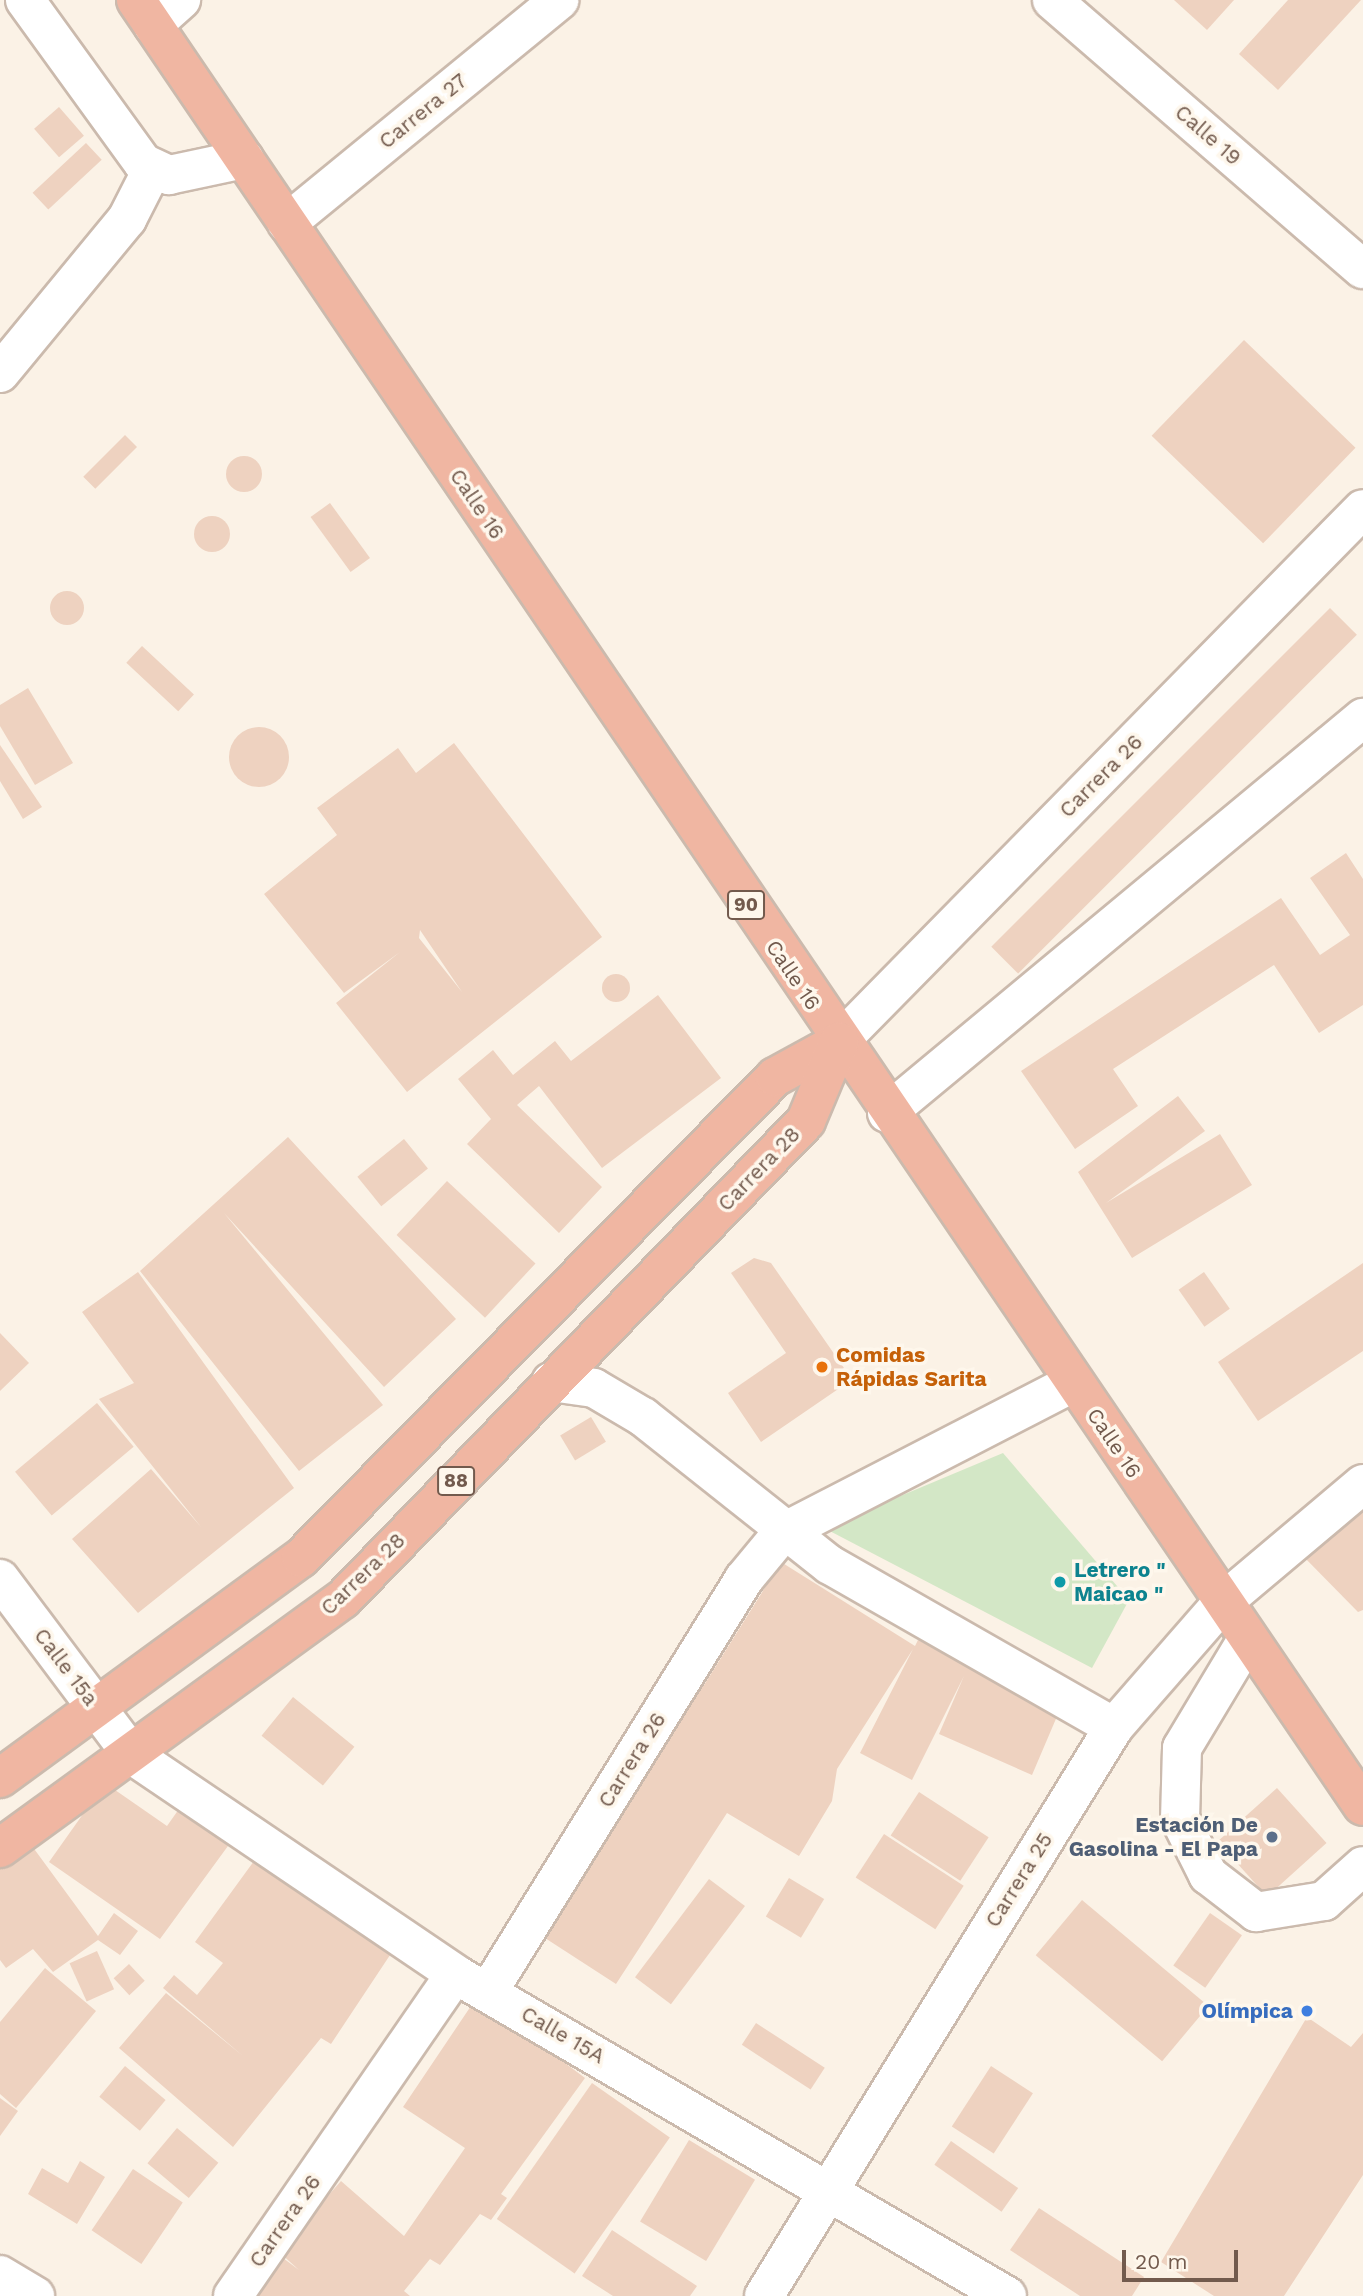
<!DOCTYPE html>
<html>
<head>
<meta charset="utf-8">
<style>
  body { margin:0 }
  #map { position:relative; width:1363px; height:2296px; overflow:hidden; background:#fbf2e6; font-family:"Work Sans",sans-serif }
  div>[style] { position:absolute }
  .green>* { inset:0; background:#d3e7c6 }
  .building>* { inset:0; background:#eed2c0; transform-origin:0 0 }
  .round { border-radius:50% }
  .roads { filter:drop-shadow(2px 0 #cbbaad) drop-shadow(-2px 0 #cbbaad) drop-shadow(0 2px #cbbaad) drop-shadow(0 -2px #cbbaad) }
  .minor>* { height:38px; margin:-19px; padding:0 19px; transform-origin:19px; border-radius:19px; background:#fff }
  .highway>* { height:38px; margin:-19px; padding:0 19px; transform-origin:19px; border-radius:19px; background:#f0b6a2 }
  .dots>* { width:19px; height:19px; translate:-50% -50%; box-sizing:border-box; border:4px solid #fef7ec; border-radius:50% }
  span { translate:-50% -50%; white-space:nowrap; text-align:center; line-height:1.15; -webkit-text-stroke:7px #fef7ec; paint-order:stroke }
  .shield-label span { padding:2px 5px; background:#fef7ec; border:2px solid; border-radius:5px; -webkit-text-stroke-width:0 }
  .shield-label { font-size:19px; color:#725a4d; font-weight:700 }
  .street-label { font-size:21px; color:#725a4d }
  .food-label { font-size:21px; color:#c56008; font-weight:700 }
  .left { translate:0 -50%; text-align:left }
  .culture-label { font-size:21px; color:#0d838f; font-weight:700 }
  .service-label { font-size:21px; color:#4e5e75; font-weight:700 }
  .right { translate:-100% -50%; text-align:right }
  .shop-label { font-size:21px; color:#366cbe; font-weight:700 }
  .scale { position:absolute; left:1122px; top:2250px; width:116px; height:32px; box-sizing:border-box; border:4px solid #725a4d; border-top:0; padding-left:9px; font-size:21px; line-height:24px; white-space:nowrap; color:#725a4d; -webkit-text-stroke:5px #fef7ec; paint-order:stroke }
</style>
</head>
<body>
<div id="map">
  <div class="green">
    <div style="clip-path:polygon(1003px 1453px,1129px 1600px,1092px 1668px,824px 1528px)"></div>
  </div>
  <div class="building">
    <div style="clip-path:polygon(1174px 0,1234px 0,1207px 30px)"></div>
    <div style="clip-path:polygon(1288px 0,1361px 0,1278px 90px,1239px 54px)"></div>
    <div style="left:59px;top:107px;width:38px;height:33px;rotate:49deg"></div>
    <div style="left:86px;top:143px;width:23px;height:73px;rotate:47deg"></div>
    <div style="left:1244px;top:340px;width:155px;height:133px;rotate:44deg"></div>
    <div style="left:125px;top:435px;width:17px;height:59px;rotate:45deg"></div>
    <div class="round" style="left:226px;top:456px;width:36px;height:36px"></div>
    <div style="left:330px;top:503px;width:68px;height:24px;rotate:54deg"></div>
    <div class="round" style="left:194px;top:516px;width:36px;height:36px"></div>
    <div class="round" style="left:50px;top:591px;width:34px;height:34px"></div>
    <div style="left:1330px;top:608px;width:38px;height:479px;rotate:45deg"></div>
    <div style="left:142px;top:646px;width:71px;height:23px;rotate:43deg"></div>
    <div style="clip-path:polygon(28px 688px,73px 763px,35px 785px,0 726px,0 705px)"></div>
    <div class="round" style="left:229px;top:727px;width:60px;height:60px"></div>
    <div style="clip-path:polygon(evenodd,454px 743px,602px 937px,407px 1092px,336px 1003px,400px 952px,344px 993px,264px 894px,337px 835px,317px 808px,398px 748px,416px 773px,454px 743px,420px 930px,462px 992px,419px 938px,420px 930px)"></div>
    <div style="clip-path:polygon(0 745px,42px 807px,23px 819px,0 781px)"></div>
    <div style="clip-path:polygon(1346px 853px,1363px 879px,1363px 1005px,1319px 1033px,1274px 965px,1113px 1069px,1138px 1106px,1075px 1149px,1021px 1071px,1281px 898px,1320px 955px,1350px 935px,1310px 878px)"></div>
    <div class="round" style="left:602px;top:974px;width:28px;height:28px"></div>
    <div style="clip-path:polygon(658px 995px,721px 1078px,602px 1168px,539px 1086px,517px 1105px,602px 1187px,559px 1233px,467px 1144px,491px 1119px,458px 1079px,493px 1050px,513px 1075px,555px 1041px,571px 1061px)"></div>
    <div style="clip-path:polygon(1178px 1096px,1205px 1131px,1106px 1203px,1220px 1134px,1252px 1185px,1132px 1258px,1078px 1172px)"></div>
    <div style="clip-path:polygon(288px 1137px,456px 1319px,384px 1387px,224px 1213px,383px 1405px,299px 1471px,140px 1271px)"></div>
    <div style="left:404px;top:1139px;width:38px;height:60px;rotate:51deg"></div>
    <div style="left:447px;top:1181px;width:121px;height:74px;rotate:43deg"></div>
    <div style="clip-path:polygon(754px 1258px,771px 1263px,844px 1368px,839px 1371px,847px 1383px,761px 1442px,728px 1393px,786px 1353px,731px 1273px)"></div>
    <div style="clip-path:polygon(1363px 1263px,1363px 1351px,1258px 1421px,1218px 1362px)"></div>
    <div style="clip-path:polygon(138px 1272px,294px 1488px,138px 1613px,72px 1539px,151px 1469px,201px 1527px,99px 1399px,134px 1383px,82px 1312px)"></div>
    <div style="left:1204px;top:1272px;width:45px;height:31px;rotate:55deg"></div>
    <div style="clip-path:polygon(0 1333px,29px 1363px,0 1391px)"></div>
    <div style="left:97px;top:1403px;width:57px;height:107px;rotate:50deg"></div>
    <div style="left:591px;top:1417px;width:29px;height:36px;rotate:59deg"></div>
    <div style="clip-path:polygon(1363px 1496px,1363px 1610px,1358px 1612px,1301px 1554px)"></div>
    <div style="clip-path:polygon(781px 1562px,915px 1646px,918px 1640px,1061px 1707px,1032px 1775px,939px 1734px,964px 1676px,912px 1780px,860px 1753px,913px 1649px,837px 1769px,832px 1801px,799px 1856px,727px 1813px,616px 1984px,528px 1927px,670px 1702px,704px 1685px)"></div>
    <div style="left:293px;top:1697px;width:79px;height:50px;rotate:39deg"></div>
    <div style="clip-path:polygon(105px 1783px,167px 1826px,186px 1799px,236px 1835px,160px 1939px,49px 1862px)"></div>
    <div style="left:1277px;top:1788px;width:74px;height:80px;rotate:48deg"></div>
    <div style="left:919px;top:1792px;width:83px;height:52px;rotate:33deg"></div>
    <div style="left:884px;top:1834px;width:95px;height:52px;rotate:33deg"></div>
    <div style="clip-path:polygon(32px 1846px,98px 1936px,114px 1913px,138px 1931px,120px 1955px,98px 1940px,53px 1972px,33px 1949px,6px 1968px,0 1960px,0 1869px)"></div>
    <div style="clip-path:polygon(257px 1857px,316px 1904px,326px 1890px,400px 1940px,331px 2044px,321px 2038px,233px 2147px,119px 2048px,166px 1993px,243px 2056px,163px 1988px,174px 1975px,197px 1995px,223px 1963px,195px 1942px)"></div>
    <div style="left:789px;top:1878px;width:41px;height:45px;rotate:31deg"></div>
    <div style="left:709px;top:1879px;width:45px;height:123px;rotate:37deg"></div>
    <div style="left:1082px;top:1900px;width:165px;height:72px;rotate:40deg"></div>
    <div style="left:1210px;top:1913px;width:39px;height:64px;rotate:35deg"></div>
    <div style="left:97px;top:1951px;width:42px;height:30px;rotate:66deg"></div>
    <div style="left:129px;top:1964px;width:23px;height:21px;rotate:47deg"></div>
    <div style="clip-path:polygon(45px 1968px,96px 2011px,16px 2108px,0 2094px,0 2022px)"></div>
    <div style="clip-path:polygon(477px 1997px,585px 2078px,501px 2194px,507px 2198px,491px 2220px,480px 2214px,440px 2265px,430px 2259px,404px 2291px,410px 2296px,243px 2296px,275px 2252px,299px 2270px,279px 2252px,341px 2181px,404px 2236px,465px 2148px,403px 2107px)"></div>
    <div style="clip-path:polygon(1307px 2017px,1351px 2047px,1363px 2033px,1363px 2175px,1284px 2296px,1214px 2296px,1161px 2262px)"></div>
    <div style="left:756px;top:2023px;width:82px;height:26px;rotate:33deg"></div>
    <div style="left:125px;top:2066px;width:53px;height:40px;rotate:40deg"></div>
    <div style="left:991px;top:2066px;width:50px;height:72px;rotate:33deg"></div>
    <div style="left:592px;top:2083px;width:95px;height:166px;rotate:35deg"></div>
    <div style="clip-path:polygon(0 2098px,18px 2111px,0 2136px)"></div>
    <div style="left:177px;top:2128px;width:54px;height:46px;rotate:40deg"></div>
    <div style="left:689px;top:2140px;width:77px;height:95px;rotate:31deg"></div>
    <div style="left:951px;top:2141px;width:82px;height:29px;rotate:35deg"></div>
    <div style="clip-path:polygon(80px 2161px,105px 2177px,77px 2224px,28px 2194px,42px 2168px,68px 2183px)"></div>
    <div style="left:133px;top:2169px;width:60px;height:74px;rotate:34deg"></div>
    <div style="clip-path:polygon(1039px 2208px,1144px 2277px,1132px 2296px,1080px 2296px,1010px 2250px)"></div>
    <div style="clip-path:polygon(612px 2230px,697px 2286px,690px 2296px,613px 2296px,582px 2276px)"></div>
  </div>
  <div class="roads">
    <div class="minor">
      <div style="left:25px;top:0;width:201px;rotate:54.1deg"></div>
      <div style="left:143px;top:163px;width:29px;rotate:25deg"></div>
      <div style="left:169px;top:175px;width:77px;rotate:-12deg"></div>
      <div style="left:1052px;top:0;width:411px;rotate:40.9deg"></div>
      <div style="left:153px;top:25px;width:38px;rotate:-42deg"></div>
      <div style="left:287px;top:223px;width:352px;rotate:-39.3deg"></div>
      <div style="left:0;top:373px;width:200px;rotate:-50.5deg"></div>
      <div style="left:127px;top:219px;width:57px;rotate:-63deg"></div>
      <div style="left:839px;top:1042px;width:747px;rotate:-45.49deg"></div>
      <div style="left:887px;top:1113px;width:619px;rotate:-39.69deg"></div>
      <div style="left:551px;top:1382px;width:43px;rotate:7.9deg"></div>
      <div style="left:594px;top:1388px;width:57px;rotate:30.6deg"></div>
      <div style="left:643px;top:1417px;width:238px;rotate:38.4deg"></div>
      <div style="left:830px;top:1565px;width:327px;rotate:29.7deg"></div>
      <div style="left:0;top:1579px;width:220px;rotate:53.1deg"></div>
      <div style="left:132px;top:1755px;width:390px;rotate:34.1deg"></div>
      <div style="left:455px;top:1974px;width:639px;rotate:30.26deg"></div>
      <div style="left:1248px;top:1638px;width:128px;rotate:121deg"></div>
      <div style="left:1182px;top:1748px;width:71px;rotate:91.6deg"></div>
      <div style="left:1180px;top:1819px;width:63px;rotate:63.4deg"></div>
      <div style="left:1208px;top:1875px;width:61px;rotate:37.6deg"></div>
      <div style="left:1256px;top:1912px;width:69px;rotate:-9.2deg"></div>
      <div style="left:1324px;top:1901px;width:52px;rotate:-41.9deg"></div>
      <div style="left:488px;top:1992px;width:486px;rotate:-58.2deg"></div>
      <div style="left:744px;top:1579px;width:60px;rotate:-50.4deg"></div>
      <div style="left:782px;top:1533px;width:327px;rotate:-27.3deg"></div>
      <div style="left:0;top:2275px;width:41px;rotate:31deg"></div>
      <div style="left:233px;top:2296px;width:391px;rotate:-55.4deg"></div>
      <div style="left:764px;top:2296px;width:668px;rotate:-58.4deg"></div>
      <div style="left:1114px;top:1727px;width:166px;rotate:-48.9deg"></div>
      <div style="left:1223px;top:1602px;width:183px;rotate:-40.1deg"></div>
    </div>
    <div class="highway">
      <div style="left:136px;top:0;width:2183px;rotate:55.81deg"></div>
      <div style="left:0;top:1778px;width:373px;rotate:-36.2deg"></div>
      <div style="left:301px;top:1558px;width:675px;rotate:-45.42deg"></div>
      <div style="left:775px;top:1077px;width:73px;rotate:-28.7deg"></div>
      <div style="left:0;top:1848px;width:424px;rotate:-36deg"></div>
      <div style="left:343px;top:1599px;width:665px;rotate:-45.91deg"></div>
      <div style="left:806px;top:1121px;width:86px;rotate:-67.3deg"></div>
    </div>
  </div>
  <div class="dots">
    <div style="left:822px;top:1367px;background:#e8710a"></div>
    <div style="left:1060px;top:1582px;background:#0f9aa8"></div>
    <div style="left:1272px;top:1837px;background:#5c6f8a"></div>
    <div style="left:1307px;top:2011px;background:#3f7fe0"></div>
  </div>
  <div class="shield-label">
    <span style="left:746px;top:905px">90</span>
    <span style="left:456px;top:1481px">88</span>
  </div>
  <div class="street-label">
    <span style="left:423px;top:111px;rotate:-39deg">Carrera 27</span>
    <span style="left:1208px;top:135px;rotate:41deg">Calle 19</span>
    <span style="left:477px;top:504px;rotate:56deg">Calle 16</span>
    <span style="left:1101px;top:776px;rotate:-45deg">Carrera 26</span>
    <span style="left:793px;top:975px;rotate:56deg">Calle 16</span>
    <span style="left:759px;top:1169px;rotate:-46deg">Carrera 28</span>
    <span style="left:1114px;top:1443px;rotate:56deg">Calle 16</span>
    <span style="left:363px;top:1574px;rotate:-44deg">Carrera 28</span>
    <span style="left:66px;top:1667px;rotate:53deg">Calle 15a</span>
    <span style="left:632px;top:1760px;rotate:-58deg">Carrera 26</span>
    <span style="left:1019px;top:1880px;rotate:-58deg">Carrera 25</span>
    <span style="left:563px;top:2035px;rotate:30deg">Calle 15A</span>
    <span style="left:285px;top:2221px;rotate:-55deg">Carrera 26</span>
  </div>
  <div class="food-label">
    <span class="left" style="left:836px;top:1367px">Comidas<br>Rápidas Sarita</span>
  </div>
  <div class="culture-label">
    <span class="left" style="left:1074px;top:1582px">Letrero "<br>Maicao "</span>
  </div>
  <div class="service-label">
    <span class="right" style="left:1258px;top:1837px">Estación De<br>Gasolina - El Papa</span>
  </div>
  <div class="shop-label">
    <span class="right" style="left:1293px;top:2011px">Olímpica</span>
  </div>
  <div class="scale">20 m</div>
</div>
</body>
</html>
